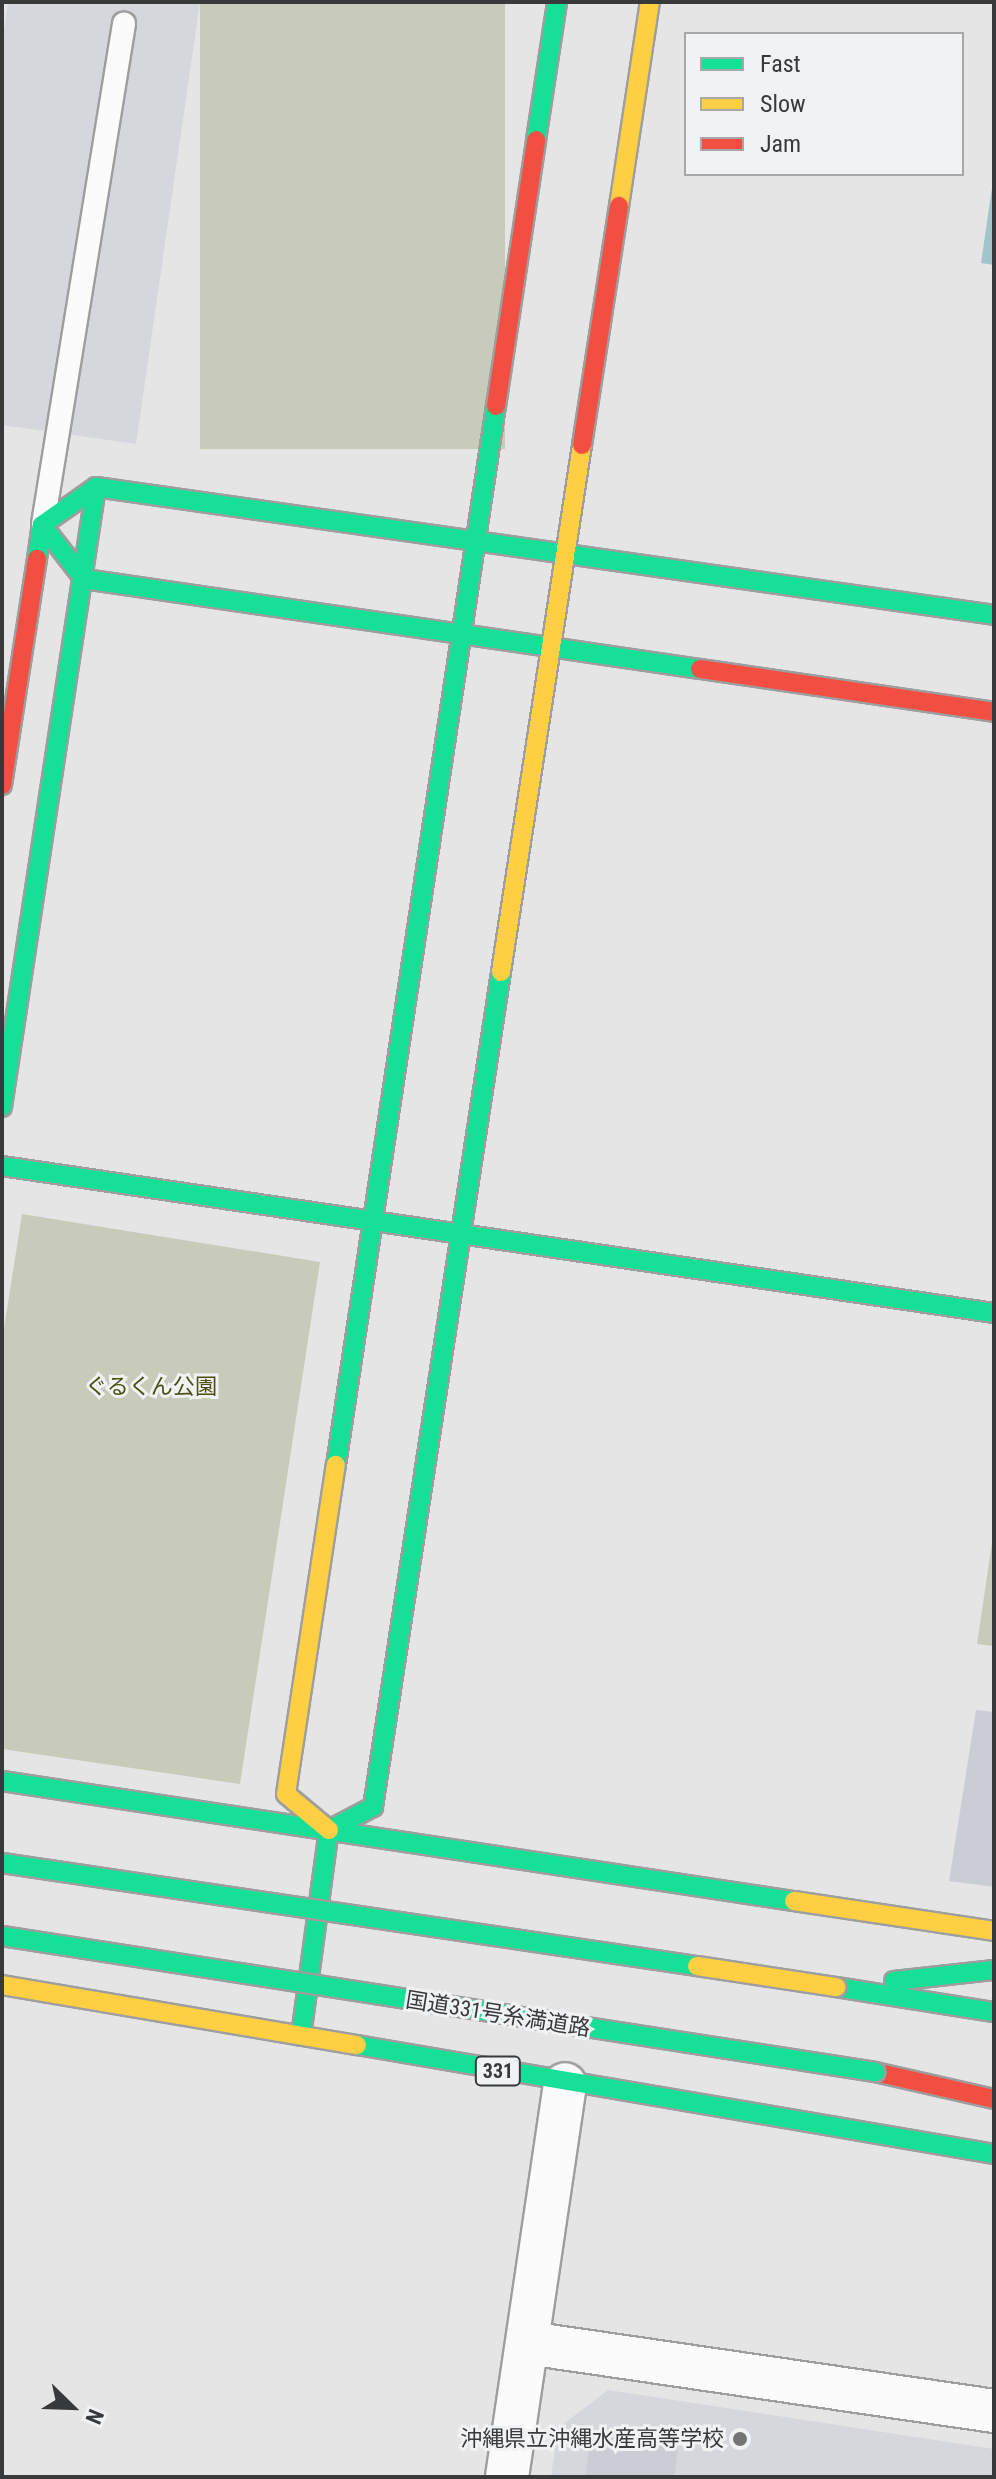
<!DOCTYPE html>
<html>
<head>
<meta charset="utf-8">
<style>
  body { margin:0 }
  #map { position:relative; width:996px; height:2479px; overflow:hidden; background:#e5e5e6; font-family:"Roboto Condensed","Noto Sans JP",sans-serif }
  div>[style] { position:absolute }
  .built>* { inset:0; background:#d5d7dd }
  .green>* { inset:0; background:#c9cbba; transform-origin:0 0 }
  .water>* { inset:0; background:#a2c4cb }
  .building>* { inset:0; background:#cbcdd5 }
  .roads { filter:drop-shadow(2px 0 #9e9e9f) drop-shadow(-2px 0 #9e9e9f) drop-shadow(0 2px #9e9e9f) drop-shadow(0 -2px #9e9e9f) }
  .lane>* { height:22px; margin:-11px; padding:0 11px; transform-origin:11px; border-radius:11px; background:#fbfbfb }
  .street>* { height:42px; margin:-21px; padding:0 21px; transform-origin:21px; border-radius:21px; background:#fbfbfb }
  .fast>* { height:18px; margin:-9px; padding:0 9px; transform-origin:9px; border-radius:9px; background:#16e098 }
  .slow>* { height:18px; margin:-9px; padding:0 9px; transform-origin:9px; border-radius:9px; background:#ffcf43 }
  .jam>* { height:18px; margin:-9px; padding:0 9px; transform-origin:9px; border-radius:9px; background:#f24e42 }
  .bridges { filter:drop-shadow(2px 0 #9e9e9f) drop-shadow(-2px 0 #9e9e9f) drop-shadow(0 2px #9e9e9f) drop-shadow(0 -2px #9e9e9f) }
  .fast-bridge>* { height:18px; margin:-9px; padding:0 9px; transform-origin:9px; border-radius:9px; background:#16e098 }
  .slow-bridge>* { height:18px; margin:-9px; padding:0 9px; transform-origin:9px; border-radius:9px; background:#ffcf43 }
  .dots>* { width:22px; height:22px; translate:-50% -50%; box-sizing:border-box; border:4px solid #f1f2f4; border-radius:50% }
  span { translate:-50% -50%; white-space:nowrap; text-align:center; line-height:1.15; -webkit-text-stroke:6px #f1f2f4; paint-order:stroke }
  .shield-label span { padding:2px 6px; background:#f1f2f4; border:2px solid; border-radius:6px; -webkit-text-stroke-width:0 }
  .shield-label { font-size:20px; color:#38393a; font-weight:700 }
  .park-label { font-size:22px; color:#4b5011 }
  .street-label { font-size:22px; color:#38393a }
  .poi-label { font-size:22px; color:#38393a }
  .right { translate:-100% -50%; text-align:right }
  .frame { position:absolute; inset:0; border:4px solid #38393a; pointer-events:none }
  .legend { position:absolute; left:684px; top:32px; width:280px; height:144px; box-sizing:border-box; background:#f1f2f4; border:2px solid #a7a8aa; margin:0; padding:10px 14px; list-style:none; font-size:24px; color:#38393a }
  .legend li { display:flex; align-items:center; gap:16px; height:40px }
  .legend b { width:40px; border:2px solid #a7a8aa }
  .north { position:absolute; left:32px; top:2367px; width:80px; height:80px; -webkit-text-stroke:6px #f1f2f4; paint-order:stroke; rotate:113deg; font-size:22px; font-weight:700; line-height:32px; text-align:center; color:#38393a }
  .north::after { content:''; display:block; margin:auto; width:28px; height:36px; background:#38393a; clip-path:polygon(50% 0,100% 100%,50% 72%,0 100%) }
</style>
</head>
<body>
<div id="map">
  <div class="built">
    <div style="clip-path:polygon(8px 2px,200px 2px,136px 444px,2px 425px,2px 46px)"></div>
    <div style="clip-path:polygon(608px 2390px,994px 2449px,994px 2477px,551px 2477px,558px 2428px)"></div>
  </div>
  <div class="green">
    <div style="left:200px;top:2px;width:305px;height:447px"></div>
    <div style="clip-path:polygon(22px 1214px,320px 1262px,240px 1784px,2px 1749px,2px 1341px)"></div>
    <div style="clip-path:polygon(994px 1529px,994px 1646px,977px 1644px)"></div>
  </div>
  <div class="water">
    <div style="clip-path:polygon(994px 174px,994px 265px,981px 263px)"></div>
  </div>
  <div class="building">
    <div style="clip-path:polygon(976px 1710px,994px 1712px,994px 1887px,949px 1881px)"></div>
    <div style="clip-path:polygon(591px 2435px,678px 2447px,674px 2477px,585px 2477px)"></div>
  </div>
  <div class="roads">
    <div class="lane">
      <div style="left:43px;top:524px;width:507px;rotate:-80.8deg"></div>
    </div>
    <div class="street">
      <div style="left:528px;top:2343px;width:471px;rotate:8.3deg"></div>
      <div style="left:507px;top:2477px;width:397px;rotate:-81.6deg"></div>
    </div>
    <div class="fast">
      <div style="left:536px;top:140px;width:140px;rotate:-81.3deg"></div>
      <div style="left:42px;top:525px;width:68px;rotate:52.1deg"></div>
      <div style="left:84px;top:579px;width:623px;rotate:8.31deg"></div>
      <div style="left:37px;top:559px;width:34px;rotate:-82deg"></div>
      <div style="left:42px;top:525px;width:66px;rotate:-35.1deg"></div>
      <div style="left:96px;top:487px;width:907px;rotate:8.11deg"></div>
      <div style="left:2px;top:1107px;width:627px;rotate:-81.38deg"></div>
      <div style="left:2px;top:1166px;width:1003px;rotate:8.43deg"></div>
      <div style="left:336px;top:1465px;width:1071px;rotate:-81.41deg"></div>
      <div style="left:2px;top:1781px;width:801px;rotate:8.62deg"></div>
      <div style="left:329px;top:1830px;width:50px;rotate:-27.6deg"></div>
      <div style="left:373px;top:1807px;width:845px;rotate:-81.28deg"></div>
      <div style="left:894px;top:1981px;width:101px;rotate:-6.3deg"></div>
      <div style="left:836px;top:1987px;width:160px;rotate:9deg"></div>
      <div style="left:301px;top:2036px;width:208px;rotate:-82.3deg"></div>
      <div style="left:357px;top:2045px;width:646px;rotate:9.71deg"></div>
    </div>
    <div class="slow">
      <div style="left:619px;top:206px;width:206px;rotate:-81.4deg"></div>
      <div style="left:501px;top:972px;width:533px;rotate:-81.26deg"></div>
      <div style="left:329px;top:1830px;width:56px;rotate:-140.1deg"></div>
      <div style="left:286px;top:1794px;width:333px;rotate:-81.4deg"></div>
      <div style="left:794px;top:1901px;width:202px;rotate:8.5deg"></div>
      <div style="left:2px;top:1985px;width:360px;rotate:9.6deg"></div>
    </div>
    <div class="jam">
      <div style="left:496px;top:406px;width:269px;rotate:-81.4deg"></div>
      <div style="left:582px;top:445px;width:242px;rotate:-81.2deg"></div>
      <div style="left:700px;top:669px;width:297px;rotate:8.3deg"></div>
      <div style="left:2px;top:785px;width:229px;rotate:-81.2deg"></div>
      <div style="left:875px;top:2072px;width:122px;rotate:12.8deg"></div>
    </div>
  </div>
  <div class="bridges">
    <div class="fast-bridge">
      <div style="left:2px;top:1863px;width:703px;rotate:8.43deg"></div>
      <div style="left:2px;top:1936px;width:884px;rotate:8.85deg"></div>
    </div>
    <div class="slow-bridge">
      <div style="left:697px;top:1966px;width:141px;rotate:8.6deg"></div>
    </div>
  </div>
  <div class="dots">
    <div style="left:740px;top:2439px;background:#757576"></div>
  </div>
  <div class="shield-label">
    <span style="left:498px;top:2071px">331</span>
  </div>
  <div class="park-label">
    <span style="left:151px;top:1387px">ぐるくん公園</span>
  </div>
  <div class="street-label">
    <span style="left:498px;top:2014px;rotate:9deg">国道331号糸満道路</span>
  </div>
  <div class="poi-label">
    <span class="right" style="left:724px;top:2439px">沖縄県立沖縄水産高等学校</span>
  </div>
  <div class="frame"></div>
  <ul class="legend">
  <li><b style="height:10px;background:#16e098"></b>Fast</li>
  <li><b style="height:10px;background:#ffcf43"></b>Slow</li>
  <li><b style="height:10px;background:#f24e42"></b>Jam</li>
  </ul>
  <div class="north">N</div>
</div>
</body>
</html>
